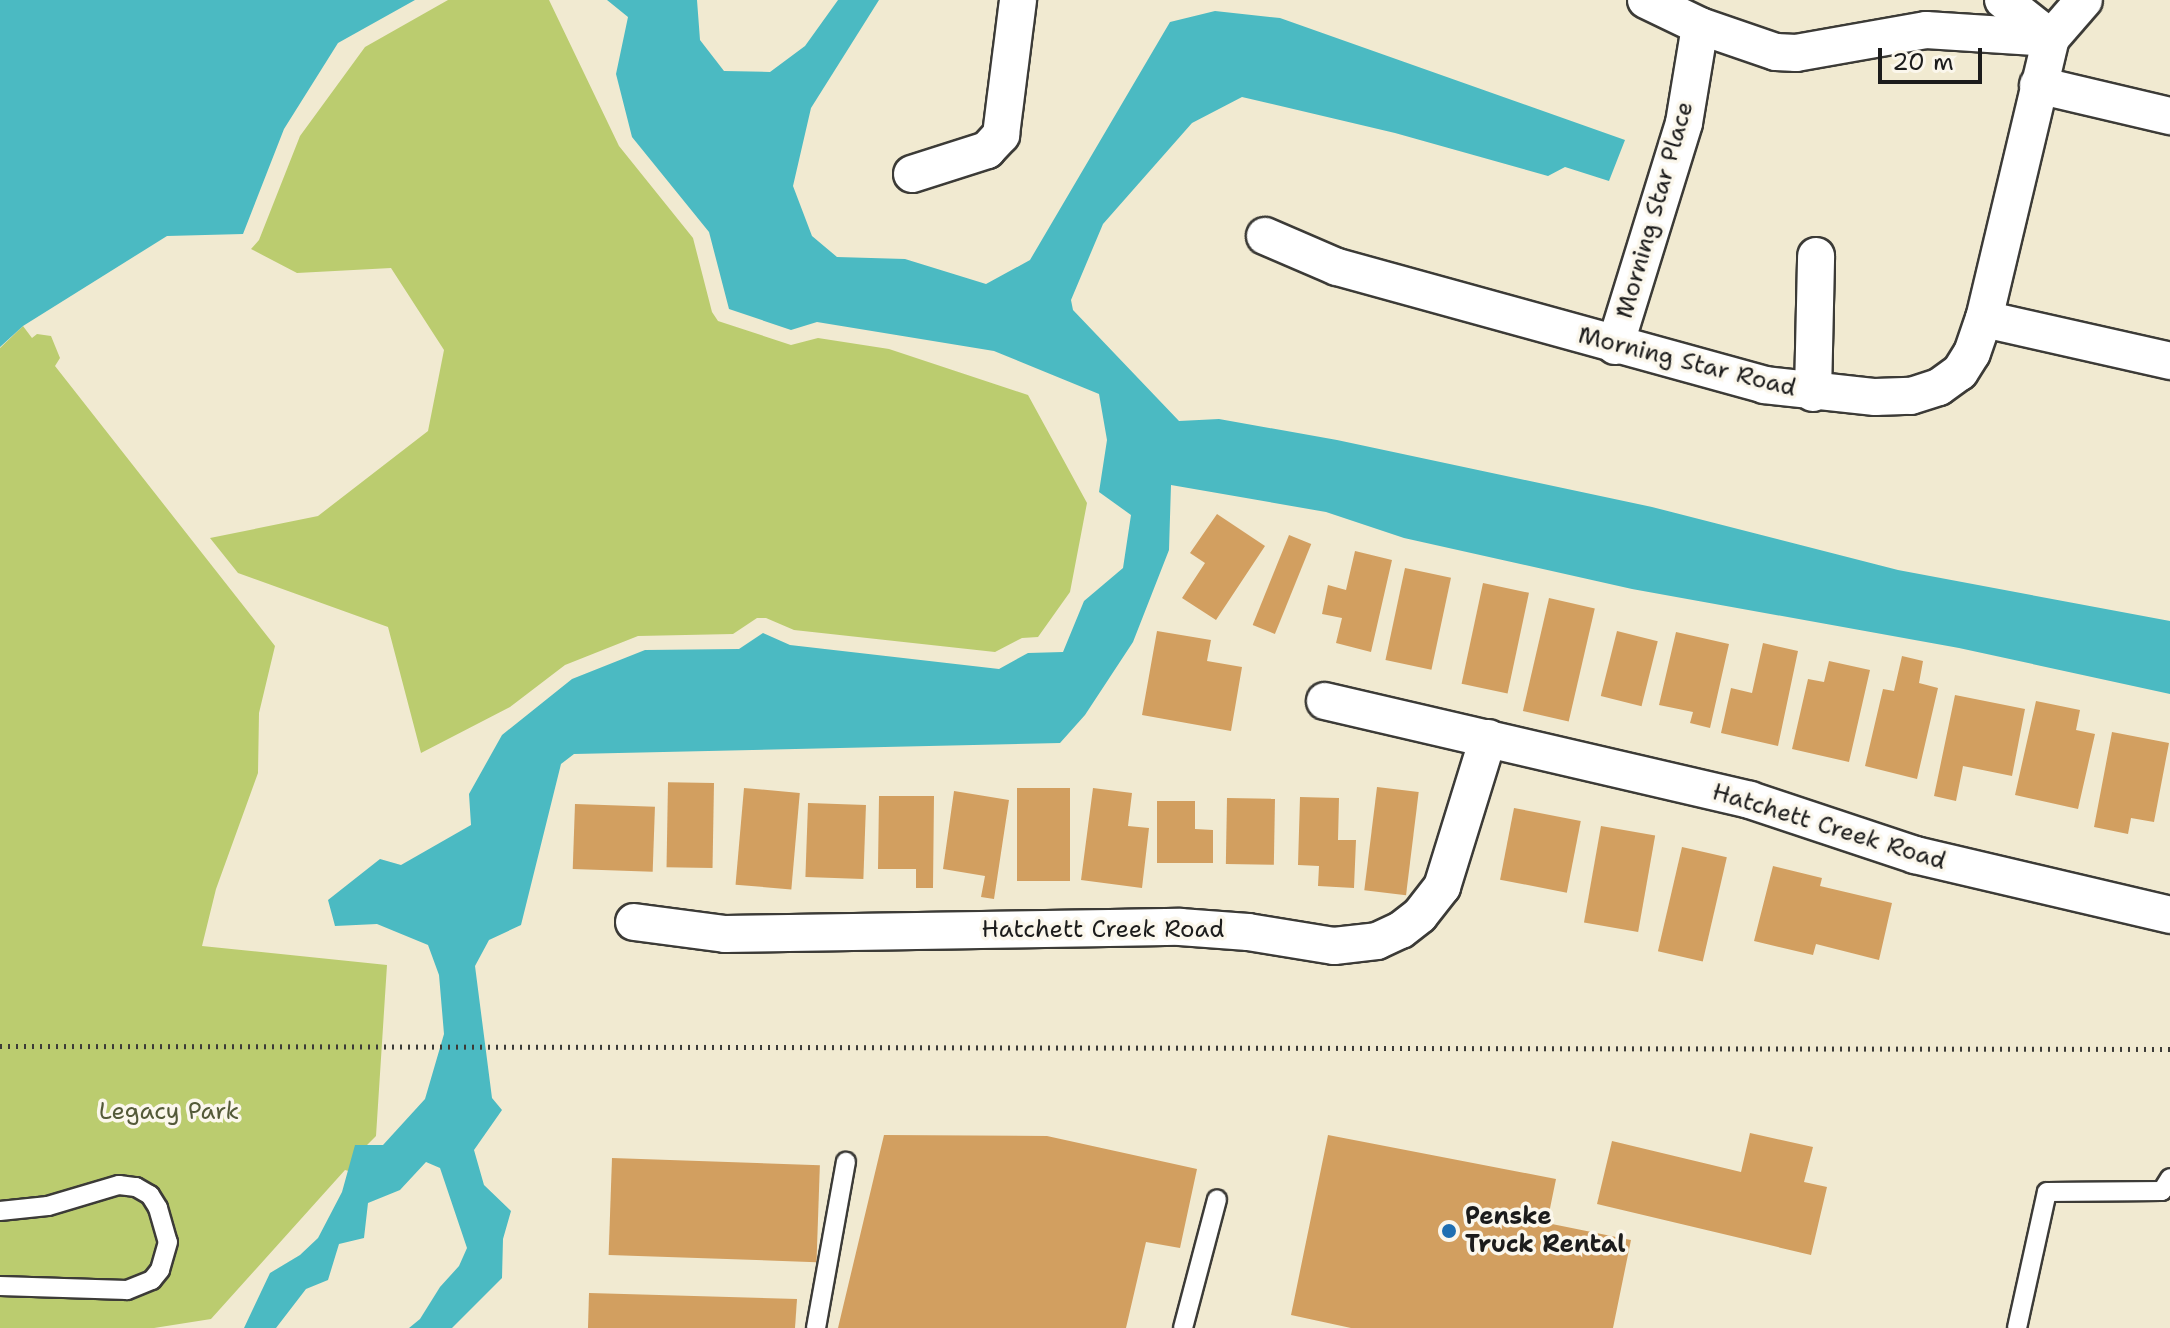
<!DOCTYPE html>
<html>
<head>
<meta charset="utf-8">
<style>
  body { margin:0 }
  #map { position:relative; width:2170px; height:1328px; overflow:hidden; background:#f1ead1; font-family:"Shantell Sans",sans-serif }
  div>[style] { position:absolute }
  .green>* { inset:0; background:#bbcc6f }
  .water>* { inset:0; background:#4bbac2 }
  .building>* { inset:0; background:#d29f60; transform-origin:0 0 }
  .path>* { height:5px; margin-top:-2.5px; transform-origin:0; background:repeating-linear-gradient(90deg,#3c3b37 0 2px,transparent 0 8px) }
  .roads { filter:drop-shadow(2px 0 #3c3b37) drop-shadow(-2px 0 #3c3b37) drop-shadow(0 2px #3c3b37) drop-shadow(0 -2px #3c3b37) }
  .service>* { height:18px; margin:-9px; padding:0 9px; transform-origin:9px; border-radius:9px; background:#fff }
  .minor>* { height:36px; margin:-18px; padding:0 18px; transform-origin:18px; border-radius:18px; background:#fff }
  .dots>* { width:22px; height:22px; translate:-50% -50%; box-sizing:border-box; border:4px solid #fbf7ec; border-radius:50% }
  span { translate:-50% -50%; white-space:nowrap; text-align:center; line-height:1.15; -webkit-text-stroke:7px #fbf7ec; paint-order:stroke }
  .street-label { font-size:24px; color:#1c1c1c }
  .park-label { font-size:24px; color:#545a39 }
  .poi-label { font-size:24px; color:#1c1c1c; font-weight:700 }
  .left { translate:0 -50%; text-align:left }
  .scale { position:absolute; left:1878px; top:48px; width:104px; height:36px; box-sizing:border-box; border:4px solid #1c1c1c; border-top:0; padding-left:10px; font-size:24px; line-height:28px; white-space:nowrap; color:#1c1c1c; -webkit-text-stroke:6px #fbf7ec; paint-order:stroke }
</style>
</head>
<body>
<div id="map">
  <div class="green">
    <div style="clip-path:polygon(448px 0,549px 0,619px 146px,693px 238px,712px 312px,718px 321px,791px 345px,818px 338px,889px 349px,1028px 395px,1087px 503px,1070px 592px,1038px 637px,1022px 638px,995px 652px,794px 630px,766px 618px,757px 618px,733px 634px,638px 636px,565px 665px,510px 707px,421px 753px,388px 627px,238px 573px,210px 538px,318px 516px,428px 431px,444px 350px,391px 268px,297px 273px,251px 249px,259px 240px,300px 136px,365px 47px)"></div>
    <div style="clip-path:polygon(23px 326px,32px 338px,37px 334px,51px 336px,60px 358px,55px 366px,275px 646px,259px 713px,258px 773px,216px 889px,202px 946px,387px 965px,376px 1136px,365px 1147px,356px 1173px,345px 1170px,211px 1319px,154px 1328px,0 1328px,0 348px)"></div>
  </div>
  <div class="water">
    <div style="clip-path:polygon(0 0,415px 0,338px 43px,284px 129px,243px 234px,167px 236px,23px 326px,0 347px)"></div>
    <div style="clip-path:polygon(607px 0,697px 0,700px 40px,724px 71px,770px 72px,805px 46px,838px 0,879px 0,811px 108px,793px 186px,812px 236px,837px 257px,905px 259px,986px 284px,1030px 260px,1170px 22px,1215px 11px,1280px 18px,1625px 140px,1609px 181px,1565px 167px,1548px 176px,1395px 133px,1242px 97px,1192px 123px,1103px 224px,1071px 300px,1073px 310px,1179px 421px,1219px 419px,1337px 440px,1652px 507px,1898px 570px,2170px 621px,2170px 694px,1959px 648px,1632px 589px,1404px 538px,1326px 512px,1171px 485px,1169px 550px,1133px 642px,1085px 715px,1060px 743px,574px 754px,561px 764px,521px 925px,489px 940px,475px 966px,492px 1098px,502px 1110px,474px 1150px,484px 1185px,511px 1211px,503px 1239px,502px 1278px,452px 1328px,409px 1328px,420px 1319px,440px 1287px,459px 1266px,467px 1248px,440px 1168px,426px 1162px,400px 1190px,368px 1203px,364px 1238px,339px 1244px,328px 1280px,306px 1289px,276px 1328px,244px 1328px,270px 1273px,300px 1255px,318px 1238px,342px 1192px,355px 1145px,383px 1145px,425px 1099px,444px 1034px,439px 975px,428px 945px,377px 924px,335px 926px,328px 900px,380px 859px,401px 865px,471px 825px,469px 794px,502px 735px,572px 679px,645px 650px,739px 649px,763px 633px,790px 645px,999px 669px,1028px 653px,1063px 652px,1084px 601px,1123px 568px,1131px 515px,1099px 492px,1107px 440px,1099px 394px,994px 351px,817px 322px,791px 330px,729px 309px,709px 232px,632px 137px,616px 74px,628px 17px)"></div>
  </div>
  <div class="building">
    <div style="clip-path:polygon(1217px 514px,1265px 546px,1216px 620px,1182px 598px,1205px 563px,1190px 553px)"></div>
    <div style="left:1289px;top:535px;width:24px;height:97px;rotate:22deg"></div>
    <div style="clip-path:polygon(1355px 551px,1392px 560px,1371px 652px,1336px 643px,1342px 618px,1322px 614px,1328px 585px,1346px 590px)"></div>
    <div style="left:1405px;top:568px;width:47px;height:94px;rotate:12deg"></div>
    <div style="left:1483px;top:583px;width:47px;height:103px;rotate:12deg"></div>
    <div style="left:1549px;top:598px;width:47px;height:116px;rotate:13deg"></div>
    <div style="clip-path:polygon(1157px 631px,1211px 640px,1207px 661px,1242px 667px,1231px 731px,1142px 715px)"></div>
    <div style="left:1617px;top:631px;width:42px;height:67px;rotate:14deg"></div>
    <div style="clip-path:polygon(1676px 632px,1729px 644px,1710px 728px,1690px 723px,1693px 712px,1659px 705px)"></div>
    <div style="clip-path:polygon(1763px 643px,1798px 651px,1778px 746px,1721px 733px,1731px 688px,1752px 693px)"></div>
    <div style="clip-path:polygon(1902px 656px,1923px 661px,1919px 683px,1938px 688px,1917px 779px,1865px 766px,1883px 689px,1894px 691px)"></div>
    <div style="clip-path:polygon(1829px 661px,1870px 670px,1849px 762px,1792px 749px,1808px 679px,1824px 682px)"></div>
    <div style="clip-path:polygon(1955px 695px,2025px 709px,2012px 776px,1963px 766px,1956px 801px,1934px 796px)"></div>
    <div style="clip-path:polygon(2036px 701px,2080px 710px,2076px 730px,2095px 734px,2078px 809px,2015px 795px)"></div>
    <div style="clip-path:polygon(2112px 732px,2169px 743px,2154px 822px,2131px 818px,2128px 834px,2094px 827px)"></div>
    <div style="left:714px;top:783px;width:85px;height:46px;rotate:91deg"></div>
    <div style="left:1377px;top:787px;width:42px;height:104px;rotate:7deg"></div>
    <div style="left:744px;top:788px;width:56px;height:97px;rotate:5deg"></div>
    <div style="left:1017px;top:788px;width:53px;height:93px"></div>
    <div style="clip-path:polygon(1093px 788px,1132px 793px,1128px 826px,1149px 828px,1142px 888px,1081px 880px)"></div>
    <div style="clip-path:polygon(954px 791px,1009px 800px,994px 899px,981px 897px,985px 876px,943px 869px)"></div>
    <div style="clip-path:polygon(879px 796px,934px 796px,933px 888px,916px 888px,916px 869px,878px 869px)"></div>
    <div style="clip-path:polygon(1300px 797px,1339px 798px,1338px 840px,1356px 840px,1354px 888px,1318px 886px,1319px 866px,1298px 865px)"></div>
    <div style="left:1227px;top:798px;width:48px;height:66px;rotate:1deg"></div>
    <div style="clip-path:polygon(1157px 801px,1195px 801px,1195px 829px,1213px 830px,1213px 863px,1157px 863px)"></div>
    <div style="left:808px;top:803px;width:58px;height:74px;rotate:2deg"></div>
    <div style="left:575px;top:804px;width:80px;height:65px;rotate:2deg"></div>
    <div style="left:1514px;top:808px;width:68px;height:73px;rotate:11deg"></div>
    <div style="left:1601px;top:826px;width:55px;height:98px;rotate:10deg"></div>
    <div style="left:1682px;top:847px;width:46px;height:107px;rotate:13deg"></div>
    <div style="clip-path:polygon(1773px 866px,1822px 878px,1820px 886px,1892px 903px,1879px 960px,1816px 944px,1813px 955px,1754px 941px)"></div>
    <div style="clip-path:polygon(1750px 1133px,1813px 1147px,1804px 1182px,1827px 1187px,1811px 1255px,1597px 1204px,1612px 1141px,1741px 1172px)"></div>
    <div style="clip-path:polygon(884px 1135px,1047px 1136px,1197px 1169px,1180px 1248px,1146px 1242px,1126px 1328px,838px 1328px)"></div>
    <div style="clip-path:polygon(1328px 1135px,1556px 1179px,1547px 1223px,1631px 1240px,1613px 1328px,1351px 1328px,1291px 1315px)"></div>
    <div style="left:612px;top:1158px;width:208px;height:97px;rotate:2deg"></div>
    <div style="clip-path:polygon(589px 1293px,797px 1299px,795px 1328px,588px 1328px)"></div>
  </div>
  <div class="path">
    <div style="left:0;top:1046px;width:2170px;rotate:0.08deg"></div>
  </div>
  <div class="roads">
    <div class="service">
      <div style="left:0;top:1211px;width:48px;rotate:-5.9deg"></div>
      <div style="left:48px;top:1206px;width:74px;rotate:-16.5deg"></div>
      <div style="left:119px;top:1185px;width:17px;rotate:7deg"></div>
      <div style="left:136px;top:1187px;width:16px;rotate:30deg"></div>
      <div style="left:150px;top:1195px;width:15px;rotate:58deg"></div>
      <div style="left:158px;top:1208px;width:35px;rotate:74deg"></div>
      <div style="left:168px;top:1242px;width:29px;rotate:106deg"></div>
      <div style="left:160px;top:1270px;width:13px;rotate:129deg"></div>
      <div style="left:152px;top:1280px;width:27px;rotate:158deg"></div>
      <div style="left:127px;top:1290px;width:127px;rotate:-178.2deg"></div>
      <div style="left:816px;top:1328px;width:169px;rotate:-79.8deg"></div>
      <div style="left:1183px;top:1328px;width:133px;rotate:-75.2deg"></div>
      <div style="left:2017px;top:1328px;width:139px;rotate:-77.6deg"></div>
      <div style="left:2047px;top:1192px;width:115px;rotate:-0.5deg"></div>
      <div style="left:2162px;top:1191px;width:15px;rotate:-58deg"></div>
    </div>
    <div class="minor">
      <div style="left:1646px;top:0;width:60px;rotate:25.7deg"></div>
      <div style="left:1700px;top:26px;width:80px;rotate:18.9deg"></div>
      <div style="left:1776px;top:52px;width:20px;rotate:3deg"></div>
      <div style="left:1796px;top:53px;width:132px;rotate:-10deg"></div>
      <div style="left:1926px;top:30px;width:125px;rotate:3.7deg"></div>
      <div style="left:2003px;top:0;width:61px;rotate:38.4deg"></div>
      <div style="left:2038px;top:85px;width:136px;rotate:13.2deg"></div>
      <div style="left:912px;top:174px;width:79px;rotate:-17.7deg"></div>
      <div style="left:987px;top:150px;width:21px;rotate:-47deg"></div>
      <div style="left:1001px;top:135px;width:136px;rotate:-82.8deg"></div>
      <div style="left:1265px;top:236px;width:78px;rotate:23.3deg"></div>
      <div style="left:1337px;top:267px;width:443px;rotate:15.4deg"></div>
      <div style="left:1764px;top:385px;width:112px;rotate:6.2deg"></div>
      <div style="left:1875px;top:397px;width:36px;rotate:-2deg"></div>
      <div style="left:1911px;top:396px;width:29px;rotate:-18deg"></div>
      <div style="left:1939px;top:387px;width:26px;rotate:-36deg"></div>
      <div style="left:1960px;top:372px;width:22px;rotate:-58deg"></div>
      <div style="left:1972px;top:353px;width:36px;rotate:-71deg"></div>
      <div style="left:1984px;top:319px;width:289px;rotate:-76.6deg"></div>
      <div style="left:2051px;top:38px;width:50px;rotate:-49deg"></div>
      <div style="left:1984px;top:319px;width:191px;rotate:12.7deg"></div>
      <div style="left:1615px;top:346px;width:233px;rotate:-72.8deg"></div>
      <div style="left:1684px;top:123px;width:98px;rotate:-80.6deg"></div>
      <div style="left:1813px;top:393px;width:137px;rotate:-88.7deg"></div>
      <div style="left:1325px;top:701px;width:436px;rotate:13.1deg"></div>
      <div style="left:1750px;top:800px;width:174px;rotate:18.4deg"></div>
      <div style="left:1915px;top:855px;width:262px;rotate:13.2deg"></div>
      <div style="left:634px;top:922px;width:92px;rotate:7.5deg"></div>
      <div style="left:725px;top:934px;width:455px;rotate:-0.9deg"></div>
      <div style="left:1180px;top:927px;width:68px;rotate:4.2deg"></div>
      <div style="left:1248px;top:932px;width:87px;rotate:9.2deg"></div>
      <div style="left:1334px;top:946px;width:43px;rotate:-6.6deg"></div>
      <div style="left:1377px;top:941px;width:26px;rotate:-25deg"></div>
      <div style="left:1401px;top:930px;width:24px;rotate:-38deg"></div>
      <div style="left:1420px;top:915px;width:36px;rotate:-52deg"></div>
      <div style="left:1442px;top:887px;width:156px;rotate:-72.8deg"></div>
    </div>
  </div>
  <div class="dots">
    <div style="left:1449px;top:1231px;background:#1f6fb2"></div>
  </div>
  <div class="street-label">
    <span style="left:1655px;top:210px;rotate:-74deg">Morning Star Place</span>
    <span style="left:1687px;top:362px;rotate:14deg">Morning Star Road</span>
    <span style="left:1829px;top:827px;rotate:17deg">Hatchett Creek Road</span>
    <span style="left:1103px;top:930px">Hatchett Creek Road</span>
  </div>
  <div class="park-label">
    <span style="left:169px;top:1112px">Legacy Park</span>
  </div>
  <div class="poi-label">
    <span class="left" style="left:1465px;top:1231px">Penske<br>Truck Rental</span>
  </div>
  <div class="scale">20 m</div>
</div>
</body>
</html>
